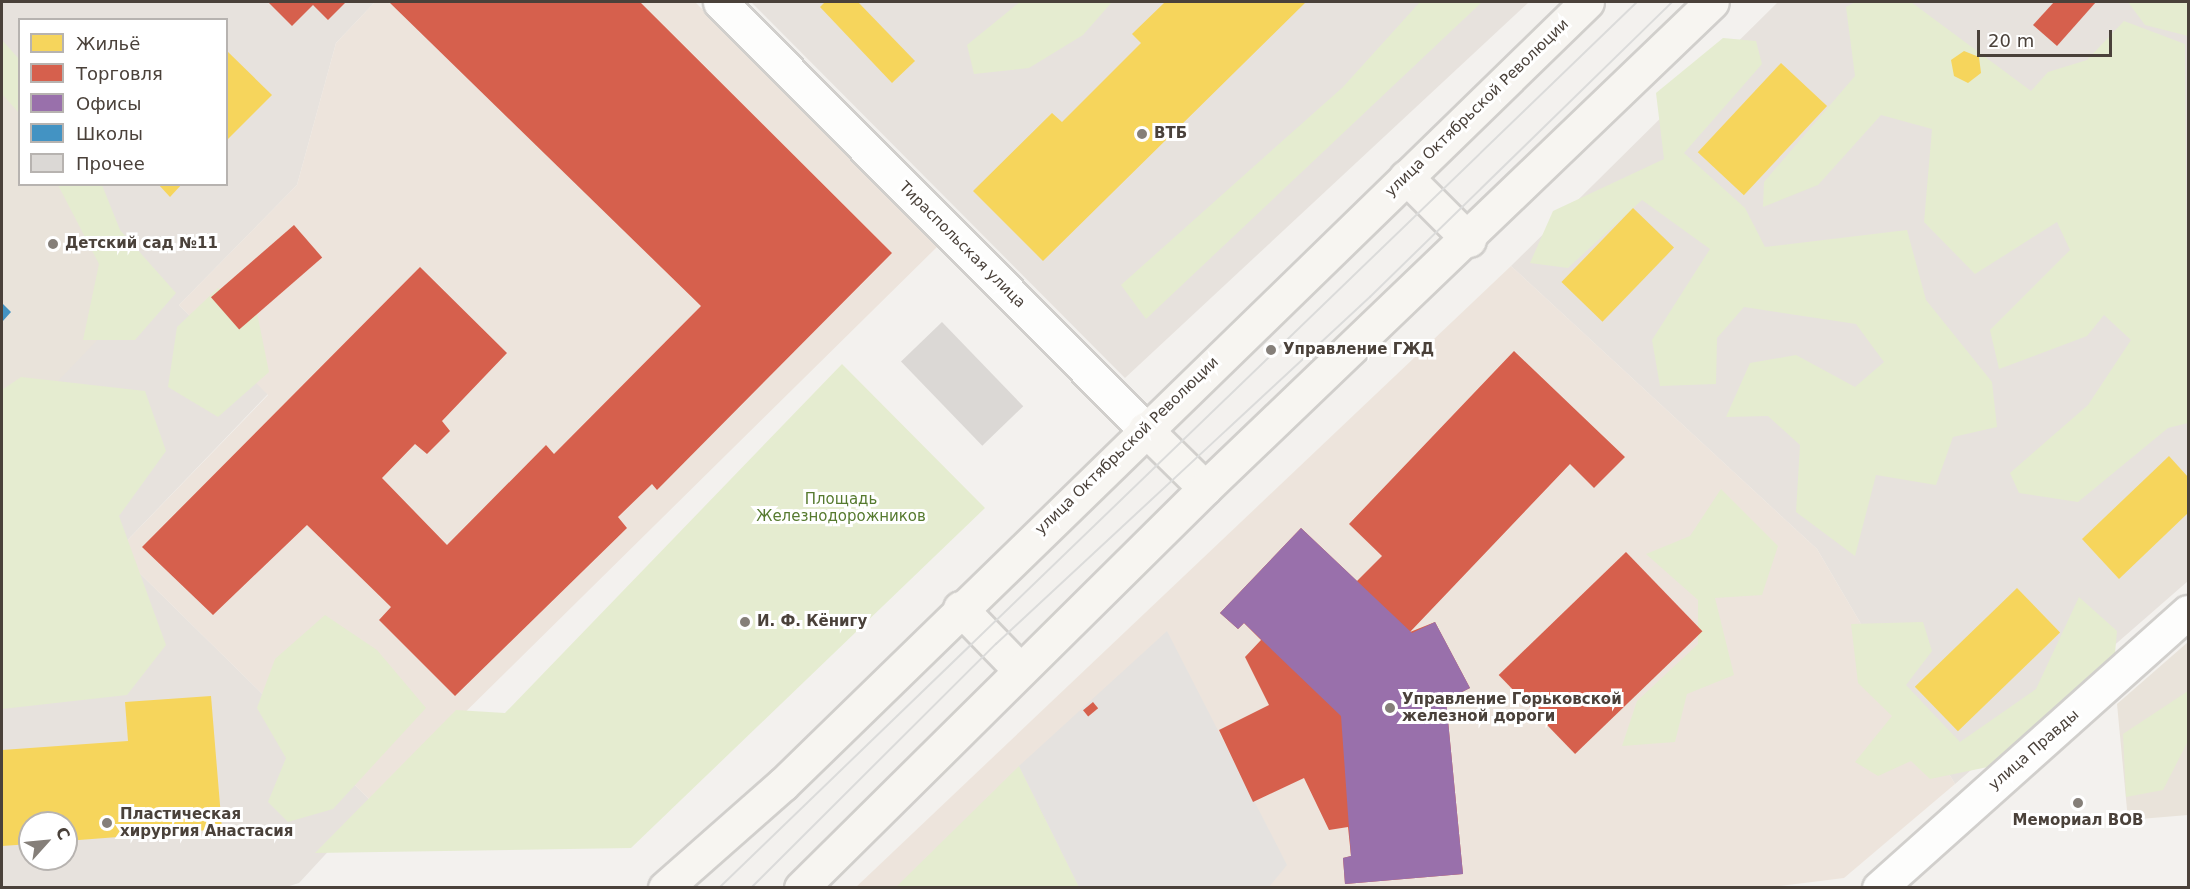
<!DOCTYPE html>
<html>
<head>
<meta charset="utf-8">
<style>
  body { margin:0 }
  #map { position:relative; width:2190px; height:889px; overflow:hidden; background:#f3f1ee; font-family:"DejaVu Sans",sans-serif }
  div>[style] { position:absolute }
  .residential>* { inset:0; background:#e7e2dd }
  .commercial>* { inset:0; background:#ede4dc }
  .education>* { inset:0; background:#e9e3da }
  .green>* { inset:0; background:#e5ecd0 }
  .parking>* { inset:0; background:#e5e2df }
  .homes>* { inset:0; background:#f6d55c; transform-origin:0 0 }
  .shops>* { inset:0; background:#d6604d; transform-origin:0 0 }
  .offices>* { inset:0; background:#9970ab }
  .schools>* { inset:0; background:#4393c3 }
  .building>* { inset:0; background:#dbd8d5; transform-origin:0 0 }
  .roads { filter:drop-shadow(2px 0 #d1cfcc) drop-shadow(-2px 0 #d1cfcc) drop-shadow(0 2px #d1cfcc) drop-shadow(0 -2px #d1cfcc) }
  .minor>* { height:33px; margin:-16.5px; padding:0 16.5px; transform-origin:16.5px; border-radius:16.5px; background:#fdfdfc }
  .secondary>* { height:33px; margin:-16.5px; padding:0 16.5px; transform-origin:16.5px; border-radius:16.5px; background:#f7f5f1 }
  .tram>* { height:1.5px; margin:-0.75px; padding:0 0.75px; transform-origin:0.75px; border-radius:0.75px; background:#dbdbda }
  .dots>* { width:16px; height:16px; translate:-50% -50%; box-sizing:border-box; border:3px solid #fff; border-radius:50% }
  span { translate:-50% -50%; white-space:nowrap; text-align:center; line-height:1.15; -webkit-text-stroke:6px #fff; paint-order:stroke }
  .street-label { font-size:15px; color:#4a413a }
  .poi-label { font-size:15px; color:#4a413a; font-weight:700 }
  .left { translate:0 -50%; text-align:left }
  .park-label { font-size:15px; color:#567a2f }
  .frame { position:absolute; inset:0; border:3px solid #4a413a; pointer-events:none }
  .legend { position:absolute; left:18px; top:18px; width:210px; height:168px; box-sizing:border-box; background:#fff; border:2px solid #b7b3b0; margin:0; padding:8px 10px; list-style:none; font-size:18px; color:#4a413a }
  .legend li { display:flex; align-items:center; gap:12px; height:30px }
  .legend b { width:30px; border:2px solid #b7b3b0 }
  .north { position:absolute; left:18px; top:811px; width:60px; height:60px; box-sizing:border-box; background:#fff; border:2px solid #b7b3b0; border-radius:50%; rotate:63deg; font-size:16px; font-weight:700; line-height:24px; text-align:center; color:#4a413a }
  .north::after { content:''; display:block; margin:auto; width:21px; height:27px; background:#857f79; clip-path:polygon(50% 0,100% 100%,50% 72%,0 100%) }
  .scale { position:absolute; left:1977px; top:30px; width:135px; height:27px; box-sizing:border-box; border:3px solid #4a413a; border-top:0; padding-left:8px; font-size:18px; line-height:21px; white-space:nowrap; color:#4a413a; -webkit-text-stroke:4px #fff; paint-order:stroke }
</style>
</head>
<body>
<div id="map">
  <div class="residential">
    <div style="clip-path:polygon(evenodd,2px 2px,375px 2px,336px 43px,297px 185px,179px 305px,268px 394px,117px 551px,373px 803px,299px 883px,286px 887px,2px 888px,2px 2px,20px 20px,226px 20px,226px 184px,20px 184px,20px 20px,2px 2px,30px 823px,66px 823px,66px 859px,30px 859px,30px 823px)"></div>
    <div style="clip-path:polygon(751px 2px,1529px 2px,1125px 378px)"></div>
    <div style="clip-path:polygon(1778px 2px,2188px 2px,2188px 581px,1955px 784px,1817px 549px,1511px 266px)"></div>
  </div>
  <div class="commercial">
    <div style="clip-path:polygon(375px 2px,695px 2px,939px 245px,373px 803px,117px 551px,268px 395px,179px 305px,297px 185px,336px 43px)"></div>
    <div style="clip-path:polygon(1511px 266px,1817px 549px,1955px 784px,1844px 878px,1772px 887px,855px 888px)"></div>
  </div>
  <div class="education">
    <div style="clip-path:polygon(2px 58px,19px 76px,20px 184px,76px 185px,132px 304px,2px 439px)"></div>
    <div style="clip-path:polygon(2188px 642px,2188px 815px,2128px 820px,2117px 704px)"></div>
  </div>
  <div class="green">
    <div style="clip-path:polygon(1020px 2px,1112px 2px,1083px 35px,1029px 68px,974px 74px,967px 45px)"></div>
    <div style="clip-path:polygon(1420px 2px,1482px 2px,1146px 319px,1121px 285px,1343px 87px)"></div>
    <div style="clip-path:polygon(1855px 2px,1911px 2px,2031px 91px,2048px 72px,2087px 60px,2124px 21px,2185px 44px,2188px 423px,2168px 428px,2078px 502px,2019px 493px,2010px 473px,2088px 405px,2131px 340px,2104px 315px,2087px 336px,1999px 369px,1990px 330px,2070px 250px,2057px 222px,1975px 274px,1924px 222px,1932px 129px,1881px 115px,1818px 185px,1763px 207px,1764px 182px,1855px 76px,1846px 7px)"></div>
    <div style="clip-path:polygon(2128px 2px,2188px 2px,2188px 36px,2145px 25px)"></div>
    <div style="clip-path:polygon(1723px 38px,1756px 41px,1762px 64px,1684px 153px,1745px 208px,1765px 247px,1907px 230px,1926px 300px,1992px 382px,1997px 427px,1953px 437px,1936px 485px,1876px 475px,1855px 556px,1796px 512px,1800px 445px,1768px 416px,1726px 417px,1750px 363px,1796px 355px,1855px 387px,1884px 362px,1856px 324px,1744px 307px,1717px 338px,1716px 384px,1660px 386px,1652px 340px,1710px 249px,1642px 200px,1568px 268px,1530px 263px,1553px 211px,1664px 159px,1656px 93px)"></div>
    <div style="clip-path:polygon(2px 40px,19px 59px,19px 113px,2px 94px)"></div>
    <div style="clip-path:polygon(58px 185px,102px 185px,120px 230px,176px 293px,135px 340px,83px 340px,99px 264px)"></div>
    <div style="clip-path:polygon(218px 288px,257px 313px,269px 372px,218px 417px,168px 387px,177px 327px)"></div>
    <div style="clip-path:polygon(842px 364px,985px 508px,631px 848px,315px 853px,456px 710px,505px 713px)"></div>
    <div style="clip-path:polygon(21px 377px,145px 391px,166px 451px,119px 516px,166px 645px,127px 695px,2px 709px,2px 390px)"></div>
    <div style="clip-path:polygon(1721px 489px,1778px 546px,1762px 595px,1715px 598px,1734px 675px,1687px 694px,1675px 742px,1622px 746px,1637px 701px,1698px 644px,1698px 600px,1646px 554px,1690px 536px)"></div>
    <div style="clip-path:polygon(2079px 597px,2117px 631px,2114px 665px,2007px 763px,1930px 779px,1911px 761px,1878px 776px,1855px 762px,1892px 716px,1858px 683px,1851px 624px,1923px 622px,1932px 651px,1906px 685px,1960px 742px,2036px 689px)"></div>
    <div style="clip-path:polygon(325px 615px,377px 650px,426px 708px,333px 809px,288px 822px,268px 802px,286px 758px,257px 708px,275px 659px)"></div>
    <div style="clip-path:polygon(2188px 691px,2188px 741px,2163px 790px,2126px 797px,2123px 734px)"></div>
    <div style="clip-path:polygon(1019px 766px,1079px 887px,895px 888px)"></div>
  </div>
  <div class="parking">
    <div style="clip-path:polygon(1167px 631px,1287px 865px,1269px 887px,1079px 887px,1019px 766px)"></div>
  </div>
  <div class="homes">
    <div style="clip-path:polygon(825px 2px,858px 2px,915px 61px,892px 83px,820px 7px)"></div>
    <div style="clip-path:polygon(1165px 2px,1306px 2px,1043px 261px,973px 191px,1052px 113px,1062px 122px,1141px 43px,1132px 34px)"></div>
    <div style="clip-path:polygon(226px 50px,272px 95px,226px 141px)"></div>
    <div style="clip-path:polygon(1964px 51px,1979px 57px,1981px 73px,1968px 83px,1954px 76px,1951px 60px)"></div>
    <div style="left:1781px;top:63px;width:63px;height:122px;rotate:43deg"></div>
    <div style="clip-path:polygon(158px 184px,182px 184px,170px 197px)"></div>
    <div style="left:1633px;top:208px;width:57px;height:103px;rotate:44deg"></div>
    <div style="clip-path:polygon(2169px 456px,2188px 477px,2188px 513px,2119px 579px,2082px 539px)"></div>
    <div style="left:2017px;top:588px;width:62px;height:142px;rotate:46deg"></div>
    <div style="clip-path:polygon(211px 696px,222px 829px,66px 841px,66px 823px,30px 823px,30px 844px,2px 846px,2px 750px,128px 741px,125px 702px)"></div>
  </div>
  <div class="shops">
    <div style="clip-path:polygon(268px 2px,346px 2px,328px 20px,313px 5px,292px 26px)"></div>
    <div style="clip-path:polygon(389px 2px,640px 2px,892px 253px,657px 490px,652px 484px,618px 517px,627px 528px,455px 696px,379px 620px,391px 607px,307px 525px,213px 615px,142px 547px,420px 267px,507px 353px,442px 421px,450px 431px,427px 454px,415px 444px,382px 478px,447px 545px,546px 445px,554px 454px,701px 306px)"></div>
    <div style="clip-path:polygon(2054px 2px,2096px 2px,2057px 46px,2033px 25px)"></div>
    <div style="left:294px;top:225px;width:43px;height:110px;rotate:49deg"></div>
    <div style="clip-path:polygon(1514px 351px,1625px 457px,1594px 488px,1570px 464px,1410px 632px,1435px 622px,1470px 688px,1446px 700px,1463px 874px,1345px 884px,1343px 858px,1351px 856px,1348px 827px,1329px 830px,1304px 778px,1253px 802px,1219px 730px,1269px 705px,1245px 657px,1261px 640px,1244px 623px,1238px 629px,1220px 613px,1301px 528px,1357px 581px,1382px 556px,1349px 524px)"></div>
    <div style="left:1626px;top:552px;width:110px;height:177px;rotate:46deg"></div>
    <div style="left:1093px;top:702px;width:8px;height:13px;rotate:50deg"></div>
  </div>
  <div class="offices">
    <div style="clip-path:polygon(1301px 528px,1412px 633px,1435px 622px,1470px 688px,1446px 700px,1463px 874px,1345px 884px,1343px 858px,1351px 856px,1341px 716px,1244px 623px,1238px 629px,1220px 613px)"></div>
  </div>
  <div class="schools">
    <div style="clip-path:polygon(2px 303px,11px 312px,2px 322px)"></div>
  </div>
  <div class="building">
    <div style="left:942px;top:322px;width:117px;height:57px;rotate:46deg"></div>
  </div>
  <div class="roads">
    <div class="minor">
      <div style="left:720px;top:2px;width:602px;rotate:45.13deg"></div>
      <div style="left:1879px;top:888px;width:414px;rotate:-41.8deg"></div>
    </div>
    <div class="secondary">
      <div style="left:1406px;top:177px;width:89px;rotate:45deg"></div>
      <div style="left:1145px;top:429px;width:84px;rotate:44.5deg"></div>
      <div style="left:960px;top:608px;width:86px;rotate:45.9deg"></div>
      <div style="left:665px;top:888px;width:156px;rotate:-41.4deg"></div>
      <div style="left:782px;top:785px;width:1123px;rotate:-44.21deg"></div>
      <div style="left:801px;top:888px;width:569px;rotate:-44.71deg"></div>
      <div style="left:1205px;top:488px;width:702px;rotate:-43.79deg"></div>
    </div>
  </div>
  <div class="tram">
    <div style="left:719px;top:888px;width:1276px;rotate:-43.98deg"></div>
    <div style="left:751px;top:888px;width:346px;rotate:-44.9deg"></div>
    <div style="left:996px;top:644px;width:510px;rotate:-42.86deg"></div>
    <div style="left:1370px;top:297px;width:422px;rotate:-44.3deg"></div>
  </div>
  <div class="dots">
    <div style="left:1142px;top:134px;background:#857f79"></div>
    <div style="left:53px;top:244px;background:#857f79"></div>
    <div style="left:1271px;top:350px;background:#857f79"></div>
    <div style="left:745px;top:622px;background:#857f79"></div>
    <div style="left:1390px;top:708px;background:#857f79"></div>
    <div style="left:2078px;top:803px;background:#857f79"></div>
    <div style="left:107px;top:823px;background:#857f79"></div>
  </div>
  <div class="street-label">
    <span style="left:1477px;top:108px;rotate:-44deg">улица Октябрьской Революции</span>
    <span style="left:962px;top:245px;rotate:45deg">Тираспольская улица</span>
    <span style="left:1127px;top:446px;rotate:-44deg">улица Октябрьской Революции</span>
    <span style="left:2034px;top:750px;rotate:-41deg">улица Правды</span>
  </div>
  <div class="poi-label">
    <span class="left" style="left:1154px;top:134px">ВТБ</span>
    <span class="left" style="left:65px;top:244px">Детский сад №11</span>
    <span class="left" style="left:1283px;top:350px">Управление ГЖД</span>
    <span class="left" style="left:757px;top:622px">И. Ф. Кёнигу</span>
    <span class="left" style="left:1402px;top:708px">Управление Горьковской<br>железной дороги</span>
    <span class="left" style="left:120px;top:823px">Пластическая<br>хирургия Анастасия</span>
    <span style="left:2078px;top:821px">Мемориал ВОВ</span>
  </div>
  <div class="park-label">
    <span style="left:841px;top:508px">Площадь<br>Железнодорожников</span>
  </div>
  <div class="frame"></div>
  <ul class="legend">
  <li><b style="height:16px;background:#f6d55c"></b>Жильё</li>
  <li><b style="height:16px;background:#d6604d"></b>Торговля</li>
  <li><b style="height:16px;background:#9970ab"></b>Офисы</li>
  <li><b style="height:16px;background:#4393c3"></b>Школы</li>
  <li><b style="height:16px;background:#dbd8d5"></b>Прочее</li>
  </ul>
  <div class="north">С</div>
  <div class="scale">20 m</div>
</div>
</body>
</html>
